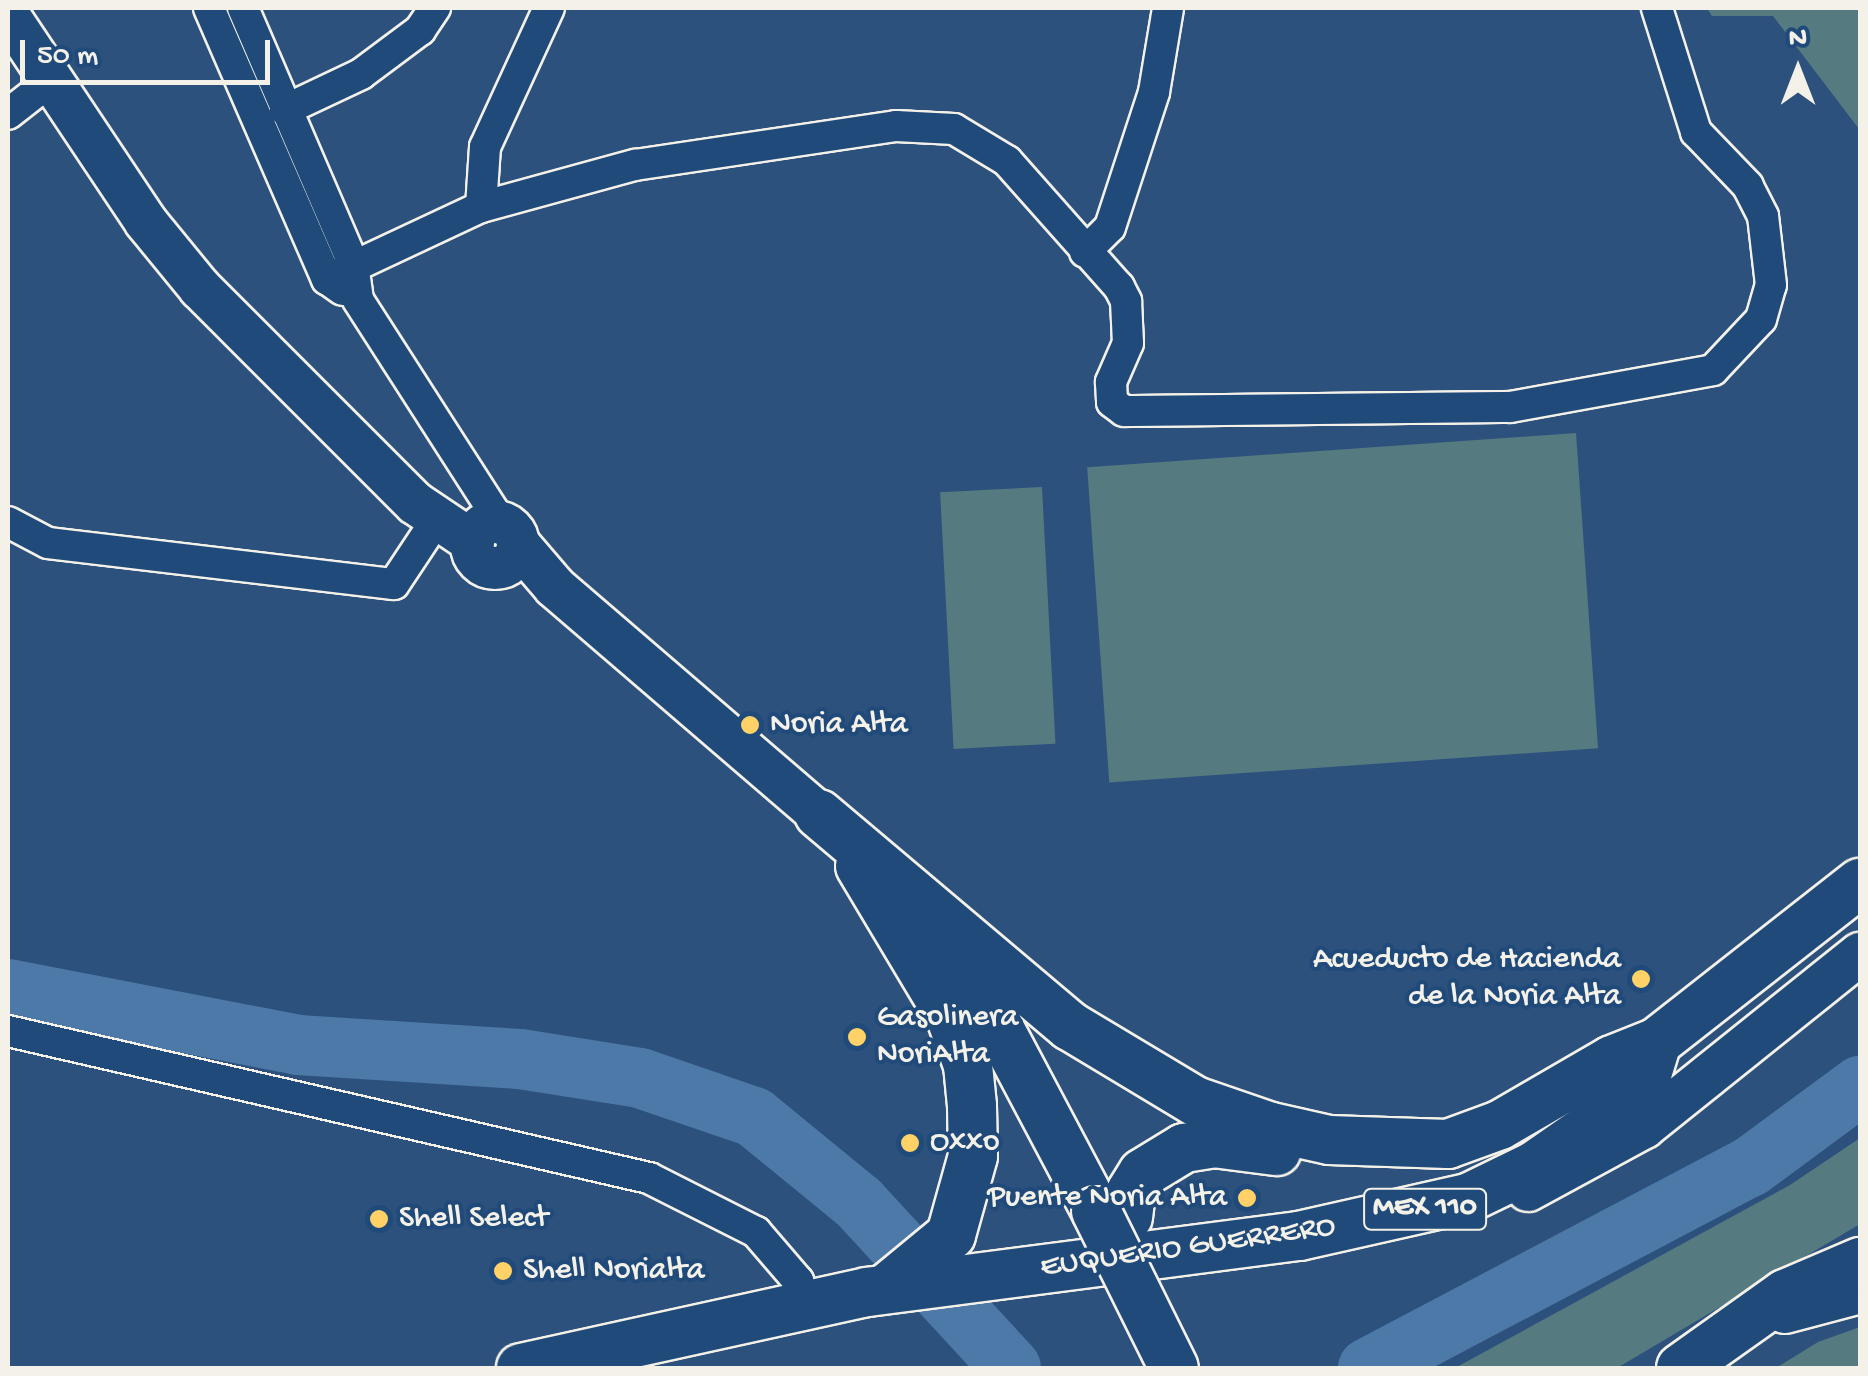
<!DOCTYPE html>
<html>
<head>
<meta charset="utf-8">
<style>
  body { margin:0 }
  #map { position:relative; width:1868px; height:1376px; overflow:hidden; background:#2d517d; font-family:"Gochi Hand",sans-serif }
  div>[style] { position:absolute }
  .green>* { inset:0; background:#557a80; transform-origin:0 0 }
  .river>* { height:60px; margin:-30px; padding:0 30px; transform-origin:30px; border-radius:30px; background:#4c79a8 }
  .roads { filter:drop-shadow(2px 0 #f4f1e8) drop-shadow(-2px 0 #f4f1e8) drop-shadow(0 2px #f4f1e8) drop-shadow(0 -2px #f4f1e8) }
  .minor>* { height:30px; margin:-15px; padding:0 15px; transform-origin:15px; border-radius:15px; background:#1f4a7a }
  .secondary>* { height:42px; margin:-21px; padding:0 21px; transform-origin:21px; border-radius:21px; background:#1f4a7a }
  .secondary>.ring { margin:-21px; padding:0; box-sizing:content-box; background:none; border:42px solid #1f4a7a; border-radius:50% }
  .primary>* { height:48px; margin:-24px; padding:0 24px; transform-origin:24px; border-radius:24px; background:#1f4a7a }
  .bridges { filter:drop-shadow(2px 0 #f4f1e8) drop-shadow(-2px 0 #f4f1e8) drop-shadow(0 2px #f4f1e8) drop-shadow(0 -2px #f4f1e8) }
  .primary-bridge>* { height:48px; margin:-24px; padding:0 24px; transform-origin:24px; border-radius:24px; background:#1f4a7a }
  .dots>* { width:28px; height:28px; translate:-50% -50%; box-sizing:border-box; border:5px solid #1f4a7a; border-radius:50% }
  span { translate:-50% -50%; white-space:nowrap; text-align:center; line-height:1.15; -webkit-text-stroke:8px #1f4a7a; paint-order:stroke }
  .shield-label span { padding:2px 8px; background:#1f4a7a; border:2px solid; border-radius:8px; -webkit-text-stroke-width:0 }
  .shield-label { font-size:30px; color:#f4f1e8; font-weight:700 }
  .poi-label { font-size:32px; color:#f4f1e8 }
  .left { translate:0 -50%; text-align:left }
  .right { translate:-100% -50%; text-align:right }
  .street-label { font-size:32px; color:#f4f1e8 }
  .frame { position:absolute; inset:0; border:10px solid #f4f1e8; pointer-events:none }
  .north { position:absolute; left:1748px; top:20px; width:100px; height:100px; -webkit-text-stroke:8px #1f4a7a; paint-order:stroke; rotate:0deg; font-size:28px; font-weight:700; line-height:40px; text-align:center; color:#f4f1e8 }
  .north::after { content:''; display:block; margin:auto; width:35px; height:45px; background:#f4f1e8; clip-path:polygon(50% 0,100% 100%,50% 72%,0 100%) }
  .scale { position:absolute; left:20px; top:40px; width:250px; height:45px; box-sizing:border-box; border:5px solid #f4f1e8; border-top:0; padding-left:12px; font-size:30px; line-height:35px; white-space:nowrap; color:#f4f1e8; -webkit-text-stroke:8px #1f4a7a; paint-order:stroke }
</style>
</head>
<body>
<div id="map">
  <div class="green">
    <div style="clip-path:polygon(1707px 8px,1860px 8px,1860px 155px,1859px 129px,1773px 16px,1712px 16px)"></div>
    <div style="left:1576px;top:433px;width:316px;height:490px;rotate:86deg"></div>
    <div style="left:1042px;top:487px;width:257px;height:102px;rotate:87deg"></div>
    <div style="clip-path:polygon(1860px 1138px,1860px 1224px,1617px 1368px,1455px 1368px,1790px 1185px)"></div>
    <div style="clip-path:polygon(1860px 1327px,1860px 1368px,1776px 1368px,1818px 1342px)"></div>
  </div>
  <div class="river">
    <div style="left:8px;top:989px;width:295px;rotate:10.9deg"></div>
    <div style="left:298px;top:1045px;width:222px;rotate:3.6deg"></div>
    <div style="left:520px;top:1059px;width:121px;rotate:9deg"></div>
    <div style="left:640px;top:1078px;width:120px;rotate:18.9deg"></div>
    <div style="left:754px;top:1117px;width:136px;rotate:39.3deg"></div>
    <div style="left:859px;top:1203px;width:224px;rotate:47.3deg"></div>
    <div style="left:1368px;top:1368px;width:432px;rotate:-27.8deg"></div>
    <div style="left:1750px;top:1167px;width:137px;rotate:-36.4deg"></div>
  </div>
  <div class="roads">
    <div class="minor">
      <div style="left:209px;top:8px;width:296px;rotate:66.5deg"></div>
      <div style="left:327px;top:279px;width:19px;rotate:35deg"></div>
      <div style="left:243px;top:8px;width:279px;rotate:66.7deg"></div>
      <div style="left:353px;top:264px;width:36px;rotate:82deg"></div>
      <div style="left:358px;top:300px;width:265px;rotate:57.3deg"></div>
      <div style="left:285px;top:110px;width:84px;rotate:-25.3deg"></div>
      <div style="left:361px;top:74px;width:74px;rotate:-36.7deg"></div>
      <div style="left:420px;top:30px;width:27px;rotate:-56deg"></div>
      <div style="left:8px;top:114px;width:58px;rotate:-38deg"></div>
      <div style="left:481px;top:207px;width:60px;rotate:-86.2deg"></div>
      <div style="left:485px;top:147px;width:153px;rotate:-65.3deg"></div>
      <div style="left:1085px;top:252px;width:35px;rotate:-45deg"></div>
      <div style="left:1110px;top:227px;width:142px;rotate:-71.9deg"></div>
      <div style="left:1154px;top:92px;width:85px;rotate:-80.5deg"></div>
      <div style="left:327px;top:279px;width:170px;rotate:-25.1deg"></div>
      <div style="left:481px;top:207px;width:160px;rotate:-15.3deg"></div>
      <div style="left:635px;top:165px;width:264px;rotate:-8.5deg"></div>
      <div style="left:896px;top:126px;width:58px;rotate:3deg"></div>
      <div style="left:954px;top:129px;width:62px;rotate:31.1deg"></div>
      <div style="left:1007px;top:161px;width:169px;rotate:48.4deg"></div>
      <div style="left:1119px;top:287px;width:16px;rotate:63deg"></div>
      <div style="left:1126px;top:301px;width:42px;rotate:87.3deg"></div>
      <div style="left:1128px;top:343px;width:43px;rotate:113.6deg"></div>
      <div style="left:1111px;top:382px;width:20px;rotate:87deg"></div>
      <div style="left:1112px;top:402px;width:15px;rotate:37deg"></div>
      <div style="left:1124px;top:411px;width:386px;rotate:-0.6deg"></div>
      <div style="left:1510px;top:407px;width:206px;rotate:-10.3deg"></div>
      <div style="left:1713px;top:370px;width:70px;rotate:-46.7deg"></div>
      <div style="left:1761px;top:319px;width:35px;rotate:-74deg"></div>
      <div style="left:1771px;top:285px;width:69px;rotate:-96.6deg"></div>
      <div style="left:1763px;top:216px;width:34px;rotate:-117deg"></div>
      <div style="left:1748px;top:186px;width:75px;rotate:-133.9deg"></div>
      <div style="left:1696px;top:132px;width:130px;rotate:-107.5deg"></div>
      <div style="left:8px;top:522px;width:45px;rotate:27.7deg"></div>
      <div style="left:48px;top:543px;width:348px;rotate:6.8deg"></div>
      <div style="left:394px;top:584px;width:78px;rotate:-56.5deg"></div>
      <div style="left:8px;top:1031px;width:658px;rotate:12.92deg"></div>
      <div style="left:649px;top:1178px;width:120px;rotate:26.8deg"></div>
      <div style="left:756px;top:1232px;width:65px;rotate:49.4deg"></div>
      <div style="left:798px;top:1281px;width:24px;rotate:71deg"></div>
    </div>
    <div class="secondary">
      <div style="left:8px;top:15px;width:249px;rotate:56.3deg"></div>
      <div style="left:146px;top:222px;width:85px;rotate:50.7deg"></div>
      <div style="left:200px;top:288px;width:304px;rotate:45deg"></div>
      <div style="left:415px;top:503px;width:70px;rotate:33.9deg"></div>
      <div class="ring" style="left:472px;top:522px;width:4px;height:4px"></div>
      <div style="left:519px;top:545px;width:55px;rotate:49.4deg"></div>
      <div style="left:555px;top:587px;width:348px;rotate:40.7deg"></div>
      <div style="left:1528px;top:1190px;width:132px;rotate:-28.5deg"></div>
      <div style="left:1644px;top:1127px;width:277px;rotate:-38.7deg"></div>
      <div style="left:1785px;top:1312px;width:78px;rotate:-14.9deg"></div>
    </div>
    <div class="primary">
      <div style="left:819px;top:814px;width:329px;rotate:40.2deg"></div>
      <div style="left:1070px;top:1026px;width:146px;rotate:31deg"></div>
      <div style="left:1195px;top:1101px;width:80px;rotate:18.9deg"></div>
      <div style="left:1271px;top:1127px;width:59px;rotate:12.6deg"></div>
      <div style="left:1329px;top:1140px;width:119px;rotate:1.9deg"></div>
      <div style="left:1448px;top:1144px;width:55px;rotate:-20.1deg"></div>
      <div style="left:1500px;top:1125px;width:129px;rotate:-30.1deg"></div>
      <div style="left:1612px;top:1060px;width:48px;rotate:-21.8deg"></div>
      <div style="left:860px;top:866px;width:177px;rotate:59.1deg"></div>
      <div style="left:951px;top:1018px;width:50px;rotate:70.1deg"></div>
      <div style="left:968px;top:1065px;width:41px;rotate:84.4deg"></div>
      <div style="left:972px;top:1106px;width:50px;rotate:88.9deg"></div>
      <div style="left:973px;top:1156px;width:82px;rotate:105.6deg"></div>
      <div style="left:951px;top:1235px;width:82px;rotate:140.5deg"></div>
      <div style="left:946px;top:947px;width:52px;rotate:52deg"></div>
      <div style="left:978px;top:988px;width:252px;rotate:62.1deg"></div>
      <div style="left:1128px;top:1217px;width:25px;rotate:-83deg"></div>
      <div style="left:1131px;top:1192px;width:22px;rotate:-58deg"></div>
      <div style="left:1143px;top:1173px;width:48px;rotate:-31.4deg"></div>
      <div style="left:1184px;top:1148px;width:30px;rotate:-9deg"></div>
      <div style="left:1214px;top:1143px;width:63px;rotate:7.4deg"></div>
      <div style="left:521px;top:1368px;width:354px;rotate:-12.4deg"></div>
      <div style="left:867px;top:1292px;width:436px;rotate:-7.4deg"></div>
      <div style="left:1299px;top:1236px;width:173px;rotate:-12.7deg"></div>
      <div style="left:1468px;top:1198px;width:73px;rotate:-25.9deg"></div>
      <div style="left:1534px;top:1166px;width:131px;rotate:-34.8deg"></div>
      <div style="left:1642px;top:1091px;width:51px;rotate:-73deg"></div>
      <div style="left:1657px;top:1042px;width:258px;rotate:-38.1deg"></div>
      <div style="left:1681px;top:1368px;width:128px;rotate:-35.4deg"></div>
      <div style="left:1785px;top:1294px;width:82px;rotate:-23.1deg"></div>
    </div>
  </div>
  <div class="bridges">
    <div class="primary-bridge">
      <div style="left:1096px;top:1211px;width:175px;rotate:63.6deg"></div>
    </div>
  </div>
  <div class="dots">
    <div style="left:750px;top:725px;background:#ffd166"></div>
    <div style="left:1641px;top:979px;background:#ffd166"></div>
    <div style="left:857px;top:1037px;background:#ffd166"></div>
    <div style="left:910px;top:1143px;background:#ffd166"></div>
    <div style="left:1247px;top:1198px;background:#ffd166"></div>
    <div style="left:379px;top:1219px;background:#ffd166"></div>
    <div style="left:503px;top:1271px;background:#ffd166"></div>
  </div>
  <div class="shield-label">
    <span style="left:1425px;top:1209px">MEX 110</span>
  </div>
  <div class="poi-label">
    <span class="left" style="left:770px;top:725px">Noria Alta</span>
    <span class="right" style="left:1621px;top:979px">Acueducto de Hacienda<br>de la Noria Alta</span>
    <span class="left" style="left:877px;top:1037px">Gasolinera<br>NoriAlta</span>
    <span class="left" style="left:930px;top:1143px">Oxxo</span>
    <span class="right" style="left:1227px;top:1198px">Puente Noria Alta</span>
    <span class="left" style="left:399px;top:1219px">Shell Select</span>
    <span class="left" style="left:523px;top:1271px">Shell Norialta</span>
  </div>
  <div class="street-label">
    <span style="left:1188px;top:1248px;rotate:-8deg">EUQUERIO GUERRERO</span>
  </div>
  <div class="frame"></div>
  <div class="north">N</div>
  <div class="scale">50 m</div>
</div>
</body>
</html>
